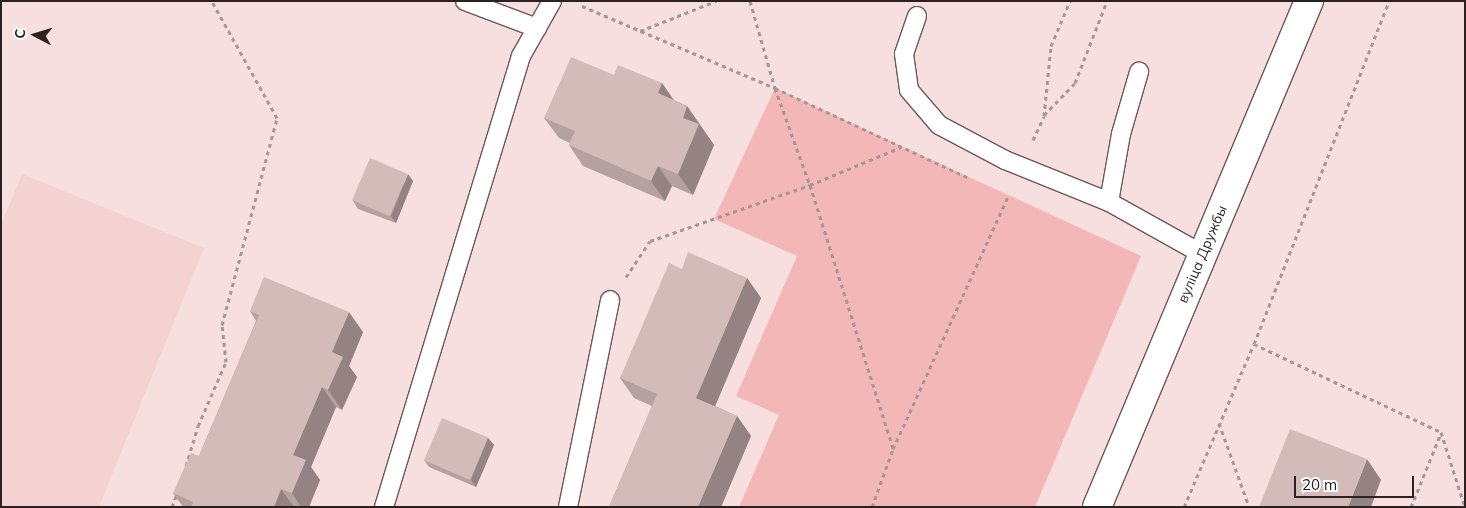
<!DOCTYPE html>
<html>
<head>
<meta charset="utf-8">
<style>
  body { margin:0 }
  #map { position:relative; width:1466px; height:508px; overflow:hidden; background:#f8dfdf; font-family:Mulish,sans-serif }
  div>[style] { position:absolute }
  .built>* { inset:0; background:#f4d2d1 }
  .green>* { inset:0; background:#f3b7b7 }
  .path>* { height:3px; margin-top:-1.5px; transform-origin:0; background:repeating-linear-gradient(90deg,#a89695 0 4px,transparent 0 8px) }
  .roads { filter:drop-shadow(1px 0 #6c5857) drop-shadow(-1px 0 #6c5857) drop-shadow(0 1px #6c5857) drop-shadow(0 -1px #6c5857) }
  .service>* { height:18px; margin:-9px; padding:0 9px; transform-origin:9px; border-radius:9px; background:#fff }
  .primary>* { height:28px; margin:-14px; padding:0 14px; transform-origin:14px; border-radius:14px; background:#fff }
  .wall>* { inset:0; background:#b5a1a0 }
  .shaded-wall>* { inset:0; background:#948382 }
  .building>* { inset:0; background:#d3bbba; transform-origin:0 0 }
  span { translate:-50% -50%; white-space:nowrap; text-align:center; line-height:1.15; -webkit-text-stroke:5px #fff; paint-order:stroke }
  .street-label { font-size:14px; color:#2a2120 }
  .frame { position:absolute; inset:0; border:2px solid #2a2120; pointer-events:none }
  .north { position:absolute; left:10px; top:10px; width:50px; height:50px; -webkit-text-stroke:4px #fff; paint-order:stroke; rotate:275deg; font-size:14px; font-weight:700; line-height:20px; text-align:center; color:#2a2120 }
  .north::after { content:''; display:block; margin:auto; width:18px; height:22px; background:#2a2120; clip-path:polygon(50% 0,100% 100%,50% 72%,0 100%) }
  .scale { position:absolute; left:1294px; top:476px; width:120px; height:22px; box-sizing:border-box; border:2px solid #2a2120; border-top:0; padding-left:6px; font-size:15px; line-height:18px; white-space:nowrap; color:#2a2120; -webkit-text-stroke:4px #fff; paint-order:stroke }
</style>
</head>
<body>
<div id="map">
  <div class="built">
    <div style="clip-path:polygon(22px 174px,204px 248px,99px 507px,1px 507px,1px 225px)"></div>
  </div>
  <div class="green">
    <div style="clip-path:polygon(775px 88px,1141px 256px,1035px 507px,739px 507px,779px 415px,736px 396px,797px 256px,714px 219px)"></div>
  </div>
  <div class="path">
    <div style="left:750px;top:1px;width:91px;rotate:74deg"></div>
    <div style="left:775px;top:88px;width:103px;rotate:70.2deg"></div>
    <div style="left:810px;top:185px;width:276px;rotate:72.5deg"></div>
    <div style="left:582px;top:6px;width:210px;rotate:23deg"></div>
    <div style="left:775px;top:88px;width:212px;rotate:24.9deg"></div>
    <div style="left:640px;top:31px;width:82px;rotate:-21.5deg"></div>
    <div style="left:1044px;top:115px;width:45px;rotate:-45.9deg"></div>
    <div style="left:1075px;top:83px;width:88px;rotate:-68.7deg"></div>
    <div style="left:1033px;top:140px;width:26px;rotate:-65deg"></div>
    <div style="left:1044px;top:116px;width:70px;rotate:-84.3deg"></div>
    <div style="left:1051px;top:46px;width:49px;rotate:-67.1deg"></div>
    <div style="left:626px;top:277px;width:43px;rotate:-56.3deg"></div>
    <div style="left:650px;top:241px;width:170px;rotate:-19.3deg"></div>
    <div style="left:810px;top:185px;width:99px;rotate:-22.7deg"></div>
    <div style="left:1254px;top:344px;width:207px;rotate:25.2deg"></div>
    <div style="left:1441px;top:432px;width:79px;rotate:72.3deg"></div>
    <div style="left:1219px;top:423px;width:89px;rotate:70.3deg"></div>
    <div style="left:186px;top:466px;width:42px;rotate:-73.3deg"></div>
    <div style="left:198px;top:426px;width:70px;rotate:-66.4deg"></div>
    <div style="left:226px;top:362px;width:37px;rotate:-96deg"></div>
    <div style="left:222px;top:325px;width:214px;rotate:-75.1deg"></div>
    <div style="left:277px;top:118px;width:134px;rotate:-119.1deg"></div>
    <div style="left:172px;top:507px;width:15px;rotate:-70deg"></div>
    <div style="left:872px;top:507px;width:62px;rotate:-70.1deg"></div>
    <div style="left:893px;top:449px;width:280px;rotate:-65.5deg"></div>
    <div style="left:1184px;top:507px;width:177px;rotate:-66.8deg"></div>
    <div style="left:1254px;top:344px;width:369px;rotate:-68.5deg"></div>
    <div style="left:1411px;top:507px;width:80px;rotate:-67.9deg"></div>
  </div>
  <div class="roads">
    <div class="service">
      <div style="left:465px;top:1px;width:77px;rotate:20.6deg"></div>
      <div style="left:917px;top:16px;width:40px;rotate:108.9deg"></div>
      <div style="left:904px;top:54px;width:36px;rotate:82deg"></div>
      <div style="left:909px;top:90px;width:46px;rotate:49.4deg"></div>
      <div style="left:939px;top:125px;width:75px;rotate:27.9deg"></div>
      <div style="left:1005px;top:160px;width:112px;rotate:22deg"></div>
      <div style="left:1109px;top:202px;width:107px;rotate:29.2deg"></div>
      <div style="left:1109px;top:202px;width:69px;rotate:-80deg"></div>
      <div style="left:1121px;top:134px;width:65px;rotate:-73.8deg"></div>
      <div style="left:384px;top:507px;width:471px;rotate:-73.1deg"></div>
      <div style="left:521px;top:56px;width:63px;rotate:-60.6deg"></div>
      <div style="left:568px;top:507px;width:211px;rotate:-78.5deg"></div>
    </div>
    <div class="primary">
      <div style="left:1097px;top:507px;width:549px;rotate:-67.27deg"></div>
    </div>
  </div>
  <div class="wall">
    <div style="clip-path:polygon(614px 75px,662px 83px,674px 100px,687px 106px,714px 145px,693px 195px,672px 186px,665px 201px,583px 166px,569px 145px,570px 143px,559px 138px,544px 118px)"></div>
    <div style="clip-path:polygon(413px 181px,396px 223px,358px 209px,353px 201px)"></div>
    <div style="clip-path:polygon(682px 269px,747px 278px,761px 298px,715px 406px,737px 416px,751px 436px,721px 507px,609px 507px,652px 406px,634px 398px,620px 378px)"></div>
    <div style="clip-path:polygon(250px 311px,363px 332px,349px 366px,357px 377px,342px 410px,336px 407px,311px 467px,320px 480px,309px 507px,183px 507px,173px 493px,199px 456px,256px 321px)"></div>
    <div style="clip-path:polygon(488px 438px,494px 445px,476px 487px,429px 467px,424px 460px)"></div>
  </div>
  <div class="shaded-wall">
    <div style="clip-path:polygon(662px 83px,676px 104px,658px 93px)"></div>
    <div style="clip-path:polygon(687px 106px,714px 145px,693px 195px,678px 174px,683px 118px)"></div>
    <div style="clip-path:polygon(658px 166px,672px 186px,665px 201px,651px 181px)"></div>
    <div style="clip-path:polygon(408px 174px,413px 181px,396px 223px,391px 216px)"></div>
    <div style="clip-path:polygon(747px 278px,761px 298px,710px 418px,696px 398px)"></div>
    <div style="clip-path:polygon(349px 312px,363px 332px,349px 366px,357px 377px,342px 410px,328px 390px,332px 352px)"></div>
    <div style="clip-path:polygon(322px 387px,336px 407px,311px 467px,320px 480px,309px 507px,301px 507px,292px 493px,293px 455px)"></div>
    <div style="clip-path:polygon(737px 416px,751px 436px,721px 507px,698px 507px)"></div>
    <div style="clip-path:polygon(488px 438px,494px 445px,476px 487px,471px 480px)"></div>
    <div style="clip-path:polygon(1367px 459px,1381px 480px,1371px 507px,1348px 507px)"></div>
    <div style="clip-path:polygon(281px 489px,294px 507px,274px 507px)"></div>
  </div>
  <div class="building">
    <div style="clip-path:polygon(571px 57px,614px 75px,618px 65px,662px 83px,658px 93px,687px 106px,683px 118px,699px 124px,678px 174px,658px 166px,651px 181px,569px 145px,575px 131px,544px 118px)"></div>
    <div style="left:370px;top:158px;width:41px;height:46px;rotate:23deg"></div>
    <div style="clip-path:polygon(688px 252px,747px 278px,696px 398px,737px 416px,698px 507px,609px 507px,657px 394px,620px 378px,669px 263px,682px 269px)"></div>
    <div style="clip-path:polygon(264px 277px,349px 312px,332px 352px,343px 357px,328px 390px,322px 387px,293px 455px,306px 460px,292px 493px,281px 489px,274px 507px,191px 507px,193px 502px,173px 493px,191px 453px,199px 456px,259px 315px,250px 311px)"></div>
    <div style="left:442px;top:418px;width:50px;height:46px;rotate:23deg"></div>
    <div style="clip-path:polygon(1290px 429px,1367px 459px,1348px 507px,1259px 507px)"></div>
  </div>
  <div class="street-label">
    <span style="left:1202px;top:254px;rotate:-67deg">вуліца Дружбы</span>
  </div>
  <div class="frame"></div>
  <div class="north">С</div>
  <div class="scale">20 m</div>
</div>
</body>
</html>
